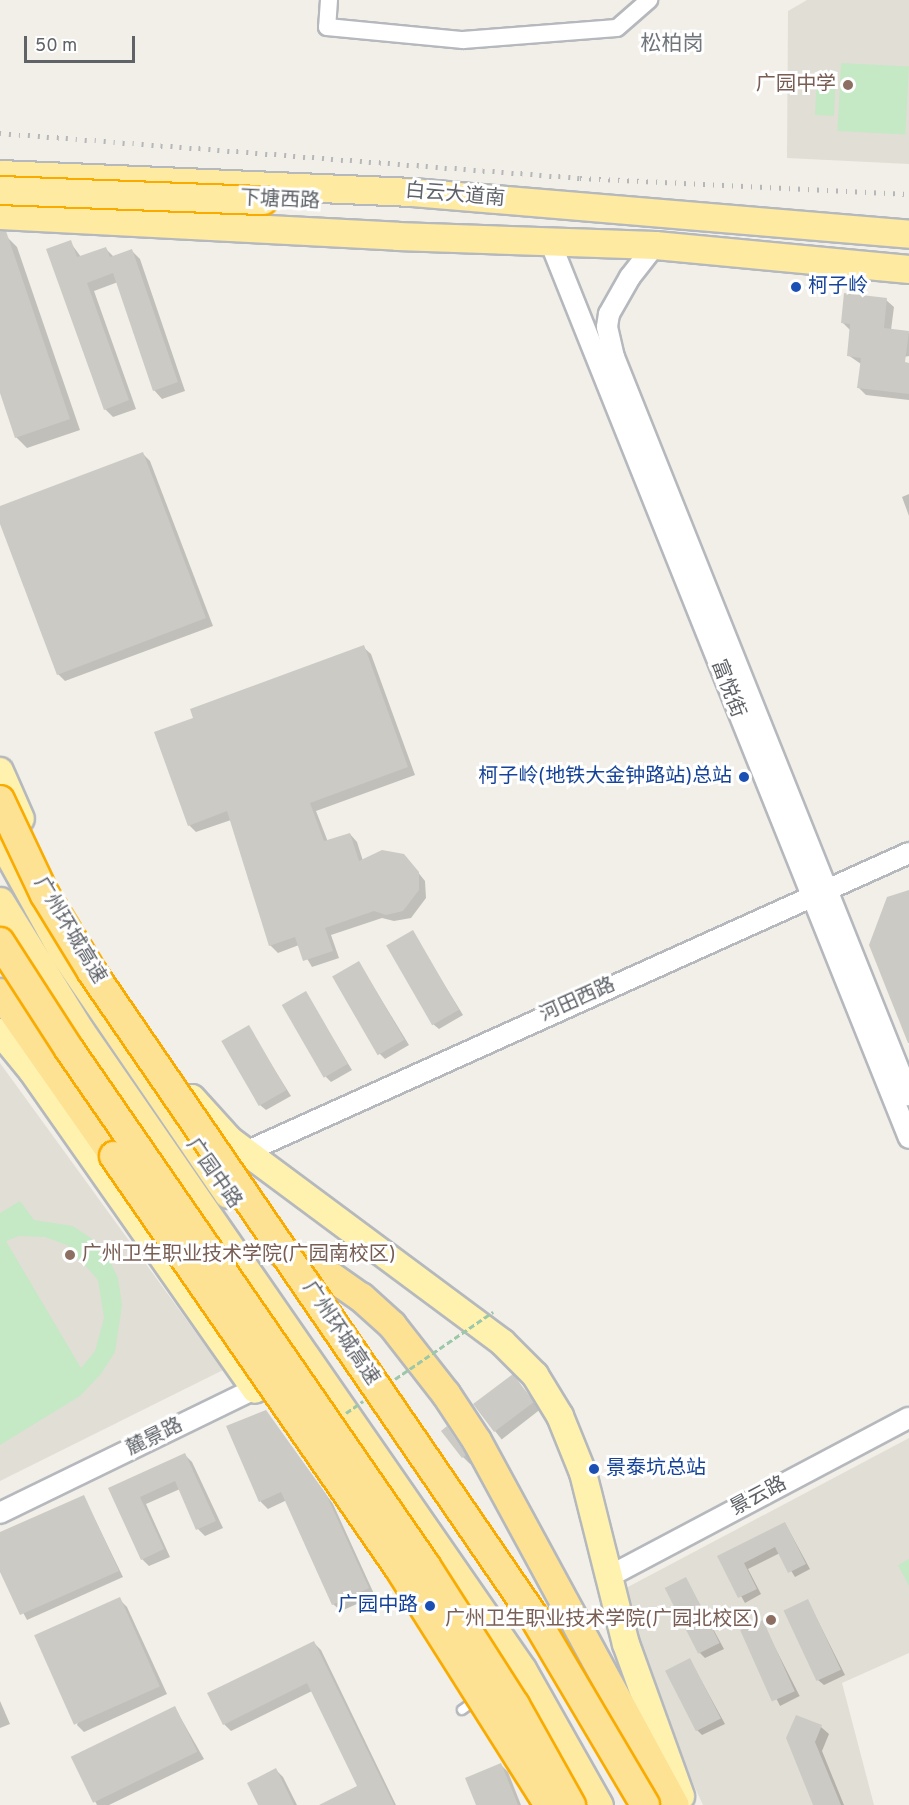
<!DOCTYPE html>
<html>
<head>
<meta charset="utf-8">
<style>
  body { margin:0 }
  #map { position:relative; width:909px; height:1805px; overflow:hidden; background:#f1efe8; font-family:Overpass,"Noto Sans SC",sans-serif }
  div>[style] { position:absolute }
  .education>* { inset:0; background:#e1ded6 }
  .green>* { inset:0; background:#c5e8c5; transform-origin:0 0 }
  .shadow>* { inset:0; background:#0003; transform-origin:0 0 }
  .building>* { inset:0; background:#cccac5; transform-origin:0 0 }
  .roads { filter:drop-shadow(2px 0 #b5b8bc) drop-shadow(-2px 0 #b5b8bc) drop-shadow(0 2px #b5b8bc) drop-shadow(0 -2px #b5b8bc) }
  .service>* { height:8px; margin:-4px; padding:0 4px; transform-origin:4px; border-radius:4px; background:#fff }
  .minor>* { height:16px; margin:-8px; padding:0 8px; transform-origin:8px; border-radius:8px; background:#fff }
  .tertiary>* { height:20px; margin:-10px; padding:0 10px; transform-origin:10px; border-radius:10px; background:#fff }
  .primary>* { height:26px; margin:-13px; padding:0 13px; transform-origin:13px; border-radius:13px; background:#fff2af }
  .trunk>* { height:27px; margin:-13.5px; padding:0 13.5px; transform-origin:13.5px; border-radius:13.5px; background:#feeaa1 }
  .motorway>* { height:28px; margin:-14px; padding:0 14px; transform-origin:14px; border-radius:14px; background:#fde293 }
  .rail>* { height:4.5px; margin-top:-2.25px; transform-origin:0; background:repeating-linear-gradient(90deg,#b6b7b8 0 1.5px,transparent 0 9.5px) }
  .path-bridge>* { height:3px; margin-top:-1.5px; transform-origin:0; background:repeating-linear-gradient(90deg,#9cc7a9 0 6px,transparent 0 9px) }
  .bridges { filter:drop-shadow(2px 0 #f9ab00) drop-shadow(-2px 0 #f9ab00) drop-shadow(0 2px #f9ab00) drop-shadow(0 -2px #f9ab00) }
  .trunk-bridge>* { height:27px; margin:-13.5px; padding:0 13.5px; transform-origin:13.5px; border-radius:13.5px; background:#feeaa1 }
  .motorway-bridge>* { height:28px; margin:-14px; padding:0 14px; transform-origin:14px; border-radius:14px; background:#fde293 }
  .dots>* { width:16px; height:16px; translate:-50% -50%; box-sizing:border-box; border:3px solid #fff; border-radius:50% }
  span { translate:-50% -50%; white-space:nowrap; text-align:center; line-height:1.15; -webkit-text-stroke:6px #fff; paint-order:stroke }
  .education-label { font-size:20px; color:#785e54 }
  .right { translate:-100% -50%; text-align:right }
  .left { translate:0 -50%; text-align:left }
  .street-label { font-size:20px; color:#5f6368 }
  .transit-label { font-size:20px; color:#164399 }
  .neighbourhood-label { font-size:21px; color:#70757a }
  .scale { position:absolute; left:24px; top:36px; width:111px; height:27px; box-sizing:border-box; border:3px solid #5f6368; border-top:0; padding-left:8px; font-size:18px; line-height:21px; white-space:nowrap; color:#5f6368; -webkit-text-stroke:4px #fff; paint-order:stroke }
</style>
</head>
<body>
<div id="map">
  <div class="education">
    <div style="clip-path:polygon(807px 0,909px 0,909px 164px,787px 158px,788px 11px)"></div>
    <div style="clip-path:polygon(0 1063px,223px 1370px,0 1481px)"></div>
    <div style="clip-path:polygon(909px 1438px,909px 1653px,842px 1683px,874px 1805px,703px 1805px,644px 1679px,626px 1588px)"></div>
  </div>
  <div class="green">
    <div style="left:841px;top:63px;width:68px;height:68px;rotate:3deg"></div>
    <div style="left:817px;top:76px;width:19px;height:39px;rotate:3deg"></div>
    <div style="clip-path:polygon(evenodd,20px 1201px,34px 1220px,73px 1226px,92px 1239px,106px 1253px,118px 1278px,122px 1305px,115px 1352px,101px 1374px,80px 1396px,0 1445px,0 1213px,20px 1201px,19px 1236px,45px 1237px,67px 1245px,98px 1280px,104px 1318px,95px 1351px,81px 1368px,6px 1241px,19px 1236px)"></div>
    <div style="clip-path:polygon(909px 1559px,909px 1586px,898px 1565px)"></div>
  </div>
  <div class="shadow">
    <div style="clip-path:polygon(6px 236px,17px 247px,80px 430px,27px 448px,16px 437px,0 390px,0 238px)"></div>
    <div style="clip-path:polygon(70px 242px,81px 257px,106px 249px,114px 257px,132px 251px,140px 259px,185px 391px,162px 399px,154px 390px,118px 282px,94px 291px,136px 409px,113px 417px,105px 409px)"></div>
    <div style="clip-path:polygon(886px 300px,894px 307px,891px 330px,909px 333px,909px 356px,885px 361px,909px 364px,909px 400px,866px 395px,859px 388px,861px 364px,848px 355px,850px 330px,842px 322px)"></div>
    <div style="clip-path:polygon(143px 454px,150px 461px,213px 626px,65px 681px,58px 674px,0 520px,0 507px)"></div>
    <div style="clip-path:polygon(909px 494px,909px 516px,902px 497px)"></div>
    <div style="clip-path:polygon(363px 647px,371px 654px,415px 775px,316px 811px,328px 842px,350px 834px,357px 842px,363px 861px,404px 855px,425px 881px,426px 898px,411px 918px,394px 921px,382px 918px,331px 935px,339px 958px,312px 967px,299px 945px,278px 953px,270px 945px,231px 820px,196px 832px,189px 825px,195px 719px)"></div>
    <div style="clip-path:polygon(412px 932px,463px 1015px,439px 1029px,433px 1024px)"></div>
    <div style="clip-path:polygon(359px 963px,409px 1045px,385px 1059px,380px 1054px)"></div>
    <div style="clip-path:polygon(305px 993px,352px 1070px,331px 1082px,326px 1077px)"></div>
    <div style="clip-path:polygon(248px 1027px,291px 1096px,266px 1110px,260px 1105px)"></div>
    <div style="left:513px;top:1376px;width:43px;height:48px;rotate:52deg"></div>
    <div style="clip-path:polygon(265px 1411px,333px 1504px,375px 1596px,341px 1611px,333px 1604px,287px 1500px,268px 1509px,261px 1502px,228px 1427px)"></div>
    <div style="clip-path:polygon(447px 1428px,472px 1463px,470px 1464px,463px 1457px)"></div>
    <div style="clip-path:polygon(185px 1455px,192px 1462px,223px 1528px,205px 1536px,198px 1529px,180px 1489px,146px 1504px,170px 1557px,149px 1566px,142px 1559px,110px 1489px)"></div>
    <div style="clip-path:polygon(84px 1497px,123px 1577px,27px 1620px,0 1568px,0 1534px)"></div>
    <div style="clip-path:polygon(785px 1523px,810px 1569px,795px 1577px,780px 1553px,748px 1569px,761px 1594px,745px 1603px,719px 1557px)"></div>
    <div style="clip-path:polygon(686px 1579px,724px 1649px,705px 1658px,700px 1653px)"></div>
    <div style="clip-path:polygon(119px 1599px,127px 1607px,167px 1694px,84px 1732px,77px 1725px)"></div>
    <div style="clip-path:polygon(808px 1601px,845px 1675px,824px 1685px,818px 1680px)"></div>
    <div style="left:762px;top:1622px;width:83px;height:22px;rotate:63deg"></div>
    <div style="clip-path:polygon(314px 1643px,321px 1650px,396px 1805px,322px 1805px,359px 1787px,312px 1691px,231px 1731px,224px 1724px)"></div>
    <div style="clip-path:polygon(690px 1660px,725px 1724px,702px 1735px,697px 1730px)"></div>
    <div style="clip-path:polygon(0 1701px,10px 1724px,0 1728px)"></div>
    <div style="clip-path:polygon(175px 1708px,204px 1759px,109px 1805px,97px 1805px,72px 1757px)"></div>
    <div style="clip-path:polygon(821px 1727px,829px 1734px,822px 1751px,844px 1805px,815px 1805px,788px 1738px)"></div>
    <div style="clip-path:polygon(501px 1765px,508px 1772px,521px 1805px,477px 1805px)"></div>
    <div style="clip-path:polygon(276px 1770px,283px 1777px,297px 1805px,259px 1805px)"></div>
  </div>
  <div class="building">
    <div style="clip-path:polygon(0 231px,6px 231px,70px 419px,15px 438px,0 393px)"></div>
    <div style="clip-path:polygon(71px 240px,77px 257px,106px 247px,110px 257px,132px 249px,178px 382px,153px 391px,113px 273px,87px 283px,129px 400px,104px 410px,46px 249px)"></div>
    <div style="clip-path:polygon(844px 293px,887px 298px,884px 328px,909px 331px,905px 362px,909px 363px,909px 394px,857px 388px,861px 358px,847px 356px,850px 324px,841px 323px)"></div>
    <div style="clip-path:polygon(143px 452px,206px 618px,57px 675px,0 524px,0 506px)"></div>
    <div style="clip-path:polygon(364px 645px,408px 767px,310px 803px,324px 841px,350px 833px,359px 861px,382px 850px,404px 854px,419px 872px,419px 890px,403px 911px,386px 915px,374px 911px,325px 928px,333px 951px,303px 961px,295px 937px,269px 946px,227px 811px,188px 826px,154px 732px,193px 718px,190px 709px)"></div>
    <div style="clip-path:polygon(909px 890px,909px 1043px,908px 1043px,869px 945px,887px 897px)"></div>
    <div style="left:413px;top:930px;width:92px;height:31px;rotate:60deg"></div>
    <div style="left:359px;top:961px;width:91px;height:31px;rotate:60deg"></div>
    <div style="left:306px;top:991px;width:84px;height:28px;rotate:60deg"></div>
    <div style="left:249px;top:1025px;width:75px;height:32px;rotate:60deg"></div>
    <div style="left:513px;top:1374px;width:35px;height:50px;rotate:53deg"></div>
    <div style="clip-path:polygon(266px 1410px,326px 1494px,369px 1588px,332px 1605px,281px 1492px,259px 1502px,226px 1426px)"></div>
    <div style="clip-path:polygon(447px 1426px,466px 1455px,462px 1458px,441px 1431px)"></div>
    <div style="clip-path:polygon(185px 1453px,216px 1521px,196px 1530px,175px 1481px,140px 1497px,164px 1549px,141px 1560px,108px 1488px)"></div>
    <div style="clip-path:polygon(84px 1495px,119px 1571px,20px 1615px,0 1572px,0 1532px)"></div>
    <div style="clip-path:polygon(785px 1522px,806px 1564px,788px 1573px,775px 1547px,744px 1563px,757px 1589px,738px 1598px,717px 1556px)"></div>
    <div style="left:686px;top:1577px;width:74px;height:24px;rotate:63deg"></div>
    <div style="left:120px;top:1597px;width:98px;height:94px;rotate:66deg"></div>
    <div style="left:808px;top:1599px;width:78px;height:27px;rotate:65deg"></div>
    <div style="left:763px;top:1620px;width:78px;height:25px;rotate:66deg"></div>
    <div style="clip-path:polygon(314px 1641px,394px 1805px,319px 1805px,357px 1786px,307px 1683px,223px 1725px,207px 1693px)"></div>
    <div style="left:690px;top:1658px;width:68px;height:28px;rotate:63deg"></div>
    <div style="left:175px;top:1706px;width:51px;height:116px;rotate:64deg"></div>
    <div style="clip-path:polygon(796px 1715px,822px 1725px,815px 1742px,841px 1805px,813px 1805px,786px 1738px)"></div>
    <div style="clip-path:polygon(501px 1763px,518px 1805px,476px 1805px,465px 1778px)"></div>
    <div style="clip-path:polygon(276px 1768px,294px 1805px,258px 1805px,247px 1783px)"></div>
  </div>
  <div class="roads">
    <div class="service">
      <div style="left:462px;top:1710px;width:17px;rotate:-36deg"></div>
    </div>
    <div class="minor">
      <div style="left:329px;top:0;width:27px;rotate:94deg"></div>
      <div style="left:327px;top:27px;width:137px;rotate:5.5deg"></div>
      <div style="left:463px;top:40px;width:154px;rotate:-4.5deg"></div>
      <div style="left:617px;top:28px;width:43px;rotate:-41.2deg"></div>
    </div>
    <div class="tertiary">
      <div style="left:549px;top:239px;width:968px;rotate:68.18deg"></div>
      <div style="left:655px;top:245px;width:41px;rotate:128deg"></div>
      <div style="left:630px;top:277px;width:43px;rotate:119.6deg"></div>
      <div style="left:609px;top:314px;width:13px;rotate:99deg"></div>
      <div style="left:607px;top:327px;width:31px;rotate:77deg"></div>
      <div style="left:614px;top:357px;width:795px;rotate:68.21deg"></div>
      <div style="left:248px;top:1151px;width:725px;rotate:-24.27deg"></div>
      <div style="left:0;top:1513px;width:297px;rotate:-26deg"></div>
      <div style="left:610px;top:1576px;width:338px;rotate:-27.9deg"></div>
    </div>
    <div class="primary">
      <div style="left:0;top:771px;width:52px;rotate:66.4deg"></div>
      <div style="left:0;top:1032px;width:50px;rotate:50.6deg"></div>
      <div style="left:32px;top:1071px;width:389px;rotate:55deg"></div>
      <div style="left:192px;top:1098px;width:57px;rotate:47.9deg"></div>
      <div style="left:230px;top:1140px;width:339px;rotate:36.6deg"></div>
      <div style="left:502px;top:1342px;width:47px;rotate:45deg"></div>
      <div style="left:535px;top:1375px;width:48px;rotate:58.6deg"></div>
      <div style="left:560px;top:1416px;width:61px;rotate:68deg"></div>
      <div style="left:583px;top:1473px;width:176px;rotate:75.9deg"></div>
      <div style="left:626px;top:1644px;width:162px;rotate:70.1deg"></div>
    </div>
    <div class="trunk">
      <div style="left:0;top:174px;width:412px;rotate:2.5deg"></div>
      <div style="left:412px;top:192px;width:499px;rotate:4.8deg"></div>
      <div style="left:0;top:215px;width:398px;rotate:3deg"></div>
      <div style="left:397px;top:236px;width:258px;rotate:2deg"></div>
      <div style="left:655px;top:245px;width:255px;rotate:5.4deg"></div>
      <div style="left:0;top:839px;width:128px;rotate:61deg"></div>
      <div style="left:62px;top:951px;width:294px;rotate:55.7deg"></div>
      <div style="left:0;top:901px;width:152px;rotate:58.2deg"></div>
      <div style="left:80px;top:1030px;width:777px;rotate:55.33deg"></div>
      <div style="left:522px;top:1669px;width:156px;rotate:60.5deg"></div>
    </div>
    <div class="motorway">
      <div style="left:0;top:993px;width:199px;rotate:55deg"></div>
      <div style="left:276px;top:1249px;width:59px;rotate:26.1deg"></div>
      <div style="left:329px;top:1275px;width:39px;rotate:35deg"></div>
      <div style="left:361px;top:1297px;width:42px;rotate:42.1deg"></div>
      <div style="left:392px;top:1325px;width:88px;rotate:52deg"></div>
      <div style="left:446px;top:1394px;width:56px;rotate:56.6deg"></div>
      <div style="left:477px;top:1441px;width:414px;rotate:61.5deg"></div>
    </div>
  </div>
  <div class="rail">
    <div style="left:0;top:133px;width:582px;rotate:4.44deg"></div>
    <div style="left:580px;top:178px;width:329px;rotate:2.8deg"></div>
  </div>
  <div class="path-bridge">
    <div style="left:395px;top:1379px;width:119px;rotate:-34.4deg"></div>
    <div style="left:346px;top:1413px;width:21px;rotate:-35deg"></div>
  </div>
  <div class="bridges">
    <div class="trunk-bridge">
      <div style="left:0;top:190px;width:263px;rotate:2.2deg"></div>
    </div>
    <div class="motorway-bridge">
      <div style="left:0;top:800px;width:105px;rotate:64.7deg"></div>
      <div style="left:45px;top:895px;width:90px;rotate:58.6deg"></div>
      <div style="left:92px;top:972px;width:782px;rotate:55.58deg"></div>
      <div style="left:534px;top:1617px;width:218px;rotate:59.4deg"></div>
      <div style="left:0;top:942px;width:127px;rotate:57.2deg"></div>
      <div style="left:69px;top:1049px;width:628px;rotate:55.37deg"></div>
      <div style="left:426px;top:1566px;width:165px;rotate:57.4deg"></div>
      <div style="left:515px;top:1705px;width:115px;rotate:60.8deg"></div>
      <div style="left:114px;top:1156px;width:505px;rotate:55.33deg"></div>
      <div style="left:401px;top:1571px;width:277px;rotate:57.7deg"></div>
    </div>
  </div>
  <div class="dots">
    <div style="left:848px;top:85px;background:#8d6e63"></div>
    <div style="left:796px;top:287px;background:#1a4fb4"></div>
    <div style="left:744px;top:777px;background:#1a4fb4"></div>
    <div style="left:70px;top:1255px;background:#8d6e63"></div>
    <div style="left:594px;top:1469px;background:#1a4fb4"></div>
    <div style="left:430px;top:1606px;background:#1a4fb4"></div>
    <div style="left:771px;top:1620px;background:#8d6e63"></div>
  </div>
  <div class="education-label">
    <span class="right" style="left:836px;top:85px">广园中学</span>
    <span class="left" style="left:82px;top:1255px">广州卫生职业技术学院(广园南校区)</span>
    <span class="right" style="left:759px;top:1620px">广州卫生职业技术学院(广园北校区)</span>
  </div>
  <div class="street-label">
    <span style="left:455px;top:196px;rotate:5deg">白云大道南</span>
    <span style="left:280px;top:201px;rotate:3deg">下塘西路</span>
    <span style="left:727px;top:689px;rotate:69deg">富悦街</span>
    <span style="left:69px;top:931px;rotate:59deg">广州环城高速</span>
    <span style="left:578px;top:1001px;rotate:-24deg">河田西路</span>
    <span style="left:213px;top:1174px;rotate:55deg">广园中路</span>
    <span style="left:340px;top:1334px;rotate:56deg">广州环城高速</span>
    <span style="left:155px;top:1438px;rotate:-26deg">麓景路</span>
    <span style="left:759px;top:1497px;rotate:-28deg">景云路</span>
  </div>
  <div class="transit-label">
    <span class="left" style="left:808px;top:287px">柯子岭</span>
    <span class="right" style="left:732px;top:777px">柯子岭(地铁大金钟路站)总站</span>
    <span class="left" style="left:606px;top:1469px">景泰坑总站</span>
    <span class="right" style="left:418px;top:1606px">广园中路</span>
  </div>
  <div class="neighbourhood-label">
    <span style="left:672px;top:45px">松柏岗</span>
  </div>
  <div class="scale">50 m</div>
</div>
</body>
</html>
